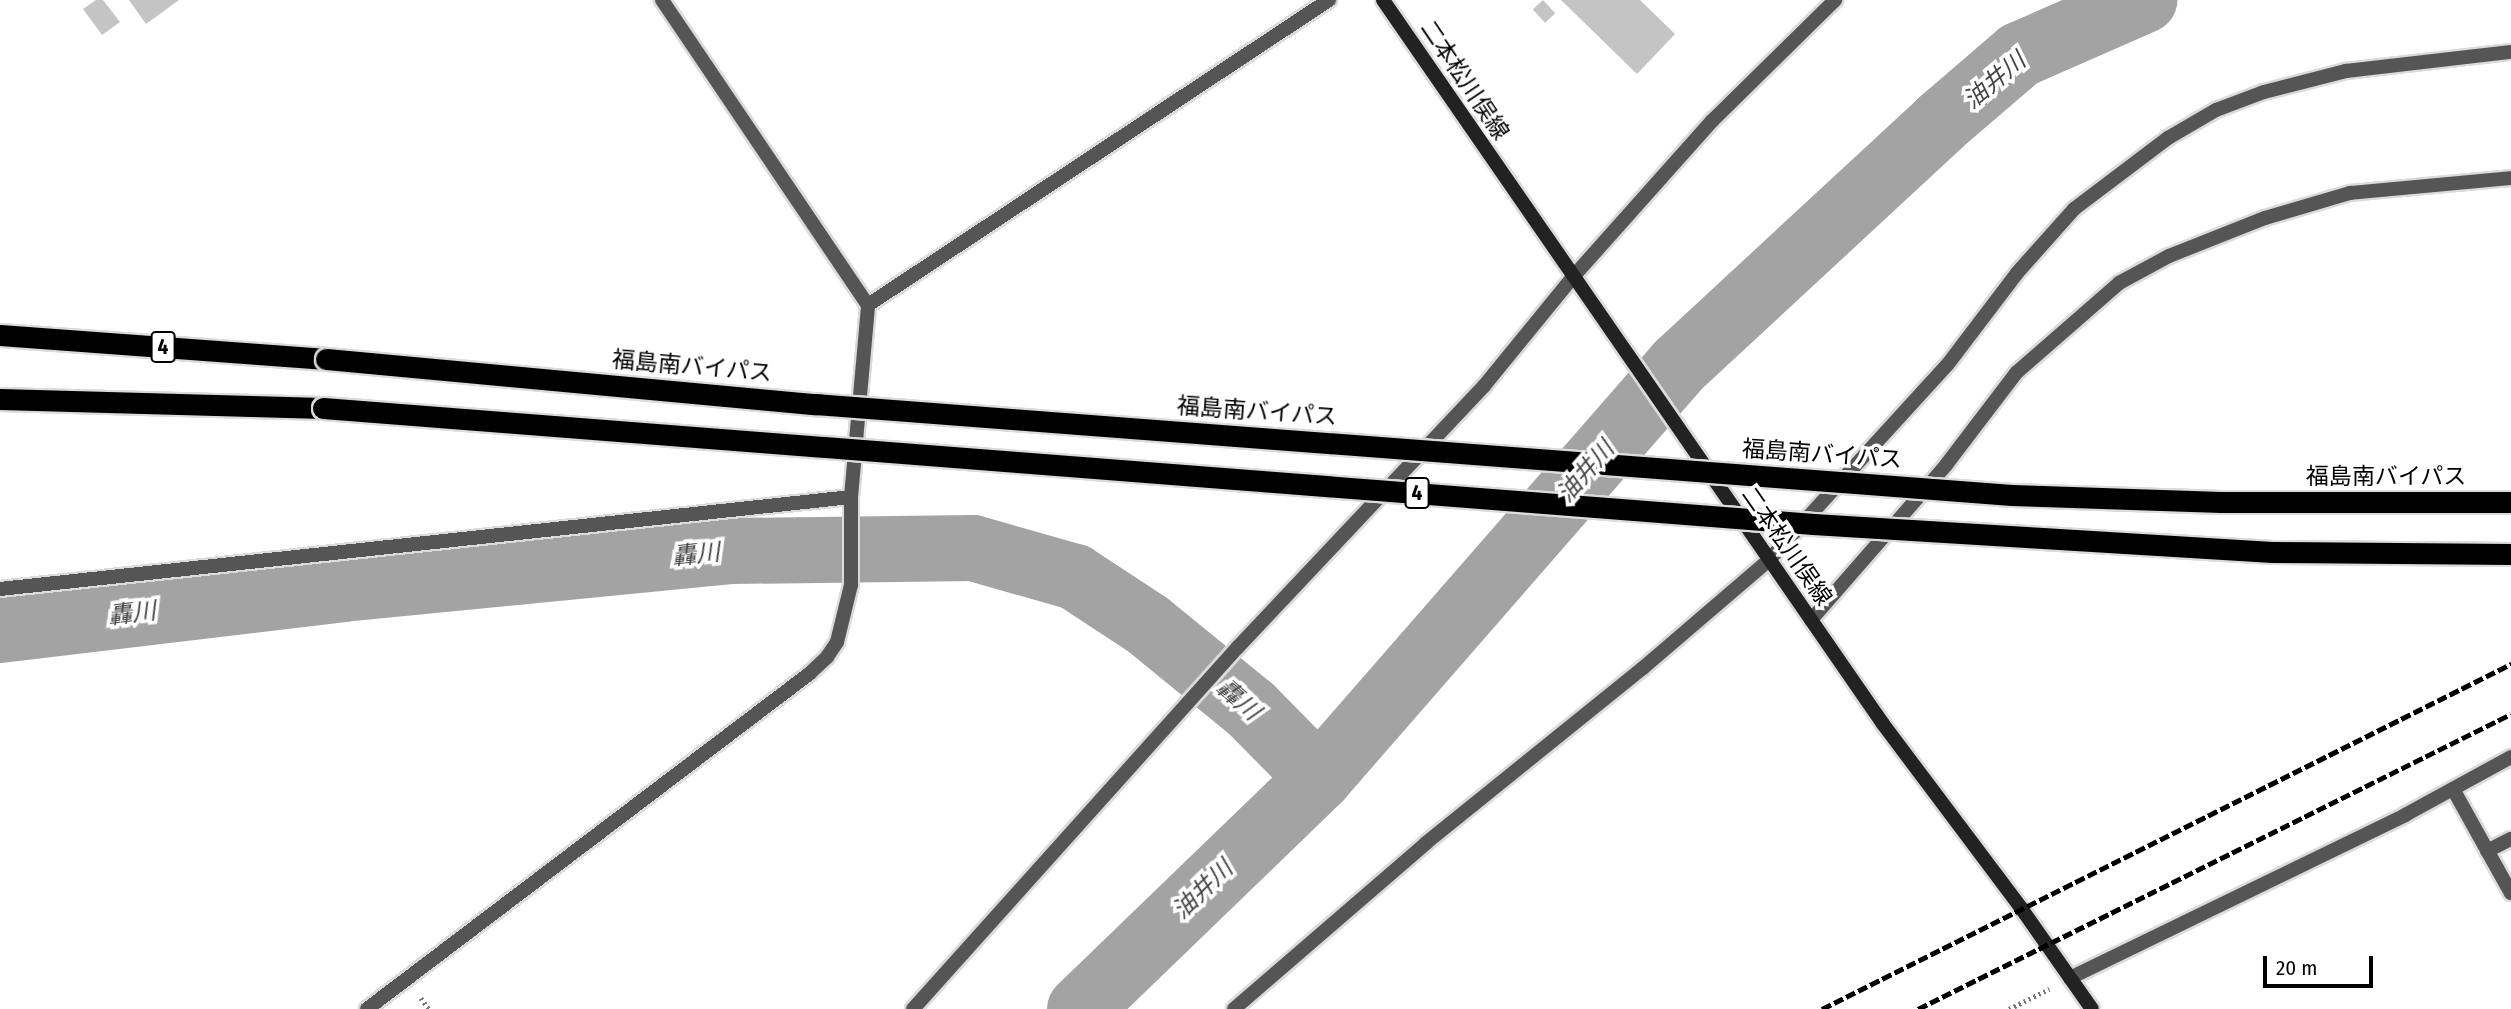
<!DOCTYPE html>
<html>
<head>
<meta charset="utf-8">
<style>
  body { margin:0 }
  #map { position:relative; width:2511px; height:1009px; overflow:hidden; background:#fff; font-family:"Fira Sans Condensed","Noto Sans JP",sans-serif }
  div>[style] { position:absolute }
  .river>* { height:66px; margin:-33px; padding:0 33px; transform-origin:33px; border-radius:33px; background:#a3a3a3 }
  .building>* { inset:0; background:#c4c4c4; transform-origin:0 0 }
  .path>* { height:4.5px; margin-top:-2.25px; transform-origin:0; background:repeating-linear-gradient(90deg,#777 0 2px,transparent 0 5.5px) }
  .roads { filter:drop-shadow(2px 0 #dbdbdb) drop-shadow(-2px 0 #dbdbdb) drop-shadow(0 2px #dbdbdb) drop-shadow(0 -2px #dbdbdb) }
  .lane>* { height:14px; margin:-7px; padding:0 7px; transform-origin:7px; border-radius:7px; background:#555 }
  .street>* { height:14px; margin:-7px; padding:0 7px; transform-origin:7px; border-radius:7px; background:#555 }
  .secondary>* { height:14px; margin:-7px; padding:0 7px; transform-origin:7px; border-radius:7px; background:#222 }
  .highway>* { height:21px; margin:-10.5px; padding:0 10.5px; transform-origin:10.5px; border-radius:10.5px; background:#000 }
  .rail>* { height:5px; margin-top:-2.5px; transform-origin:0; background:repeating-linear-gradient(90deg,#000 0 10px,transparent 0 13.5px) }
  .bridges { filter:drop-shadow(2px 0 #dbdbdb) drop-shadow(-2px 0 #dbdbdb) drop-shadow(0 2px #dbdbdb) drop-shadow(0 -2px #dbdbdb) }
  .highway-bridge>* { height:21px; margin:-10.5px; padding:0 10.5px; transform-origin:10.5px; border-radius:10.5px; background:#000 }
  span { translate:-50% -50%; white-space:nowrap; text-align:center; line-height:1.15; -webkit-text-stroke:7px #fff; paint-order:stroke }
  .shield-label span { padding:2px 5px; background:#fff; border:2px solid; border-radius:5px; -webkit-text-stroke-width:0 }
  .shield-label { font-size:21px; color:#000; font-weight:700 }
  .street-label { font-size:23px; color:#000 }
  .water-label { font-size:24px; color:#444; font-style:italic }
  .scale { position:absolute; left:2263px; top:956px; width:110px; height:32px; box-sizing:border-box; border:4px solid #000; border-top:0; padding-left:9px; font-size:21px; line-height:24px; white-space:nowrap; color:#000; -webkit-text-stroke:5px #fff; paint-order:stroke }
</style>
</head>
<body>
<div id="map">
  <div class="river">
    <div style="left:0;top:630px;width:345px;rotate:-6.8deg"></div>
    <div style="left:343px;top:589px;width:391px;rotate:-5.6deg"></div>
    <div style="left:732px;top:551px;width:241px;rotate:-0.7deg"></div>
    <div style="left:973px;top:548px;width:106px;rotate:15.9deg"></div>
    <div style="left:1075px;top:577px;width:87px;rotate:33.3deg"></div>
    <div style="left:1148px;top:625px;width:133px;rotate:39.2deg"></div>
    <div style="left:1251px;top:709px;width:97px;rotate:45.4deg"></div>
    <div style="left:1080px;top:1009px;width:332px;rotate:-44deg"></div>
    <div style="left:1319px;top:778px;width:548px;rotate:-48.92deg"></div>
    <div style="left:1679px;top:365px;width:356px;rotate:-42.8deg"></div>
    <div style="left:1940px;top:123px;width:104px;rotate:-40.7deg"></div>
    <div style="left:2019px;top:55px;width:137px;rotate:-23.7deg"></div>
  </div>
  <div class="building">
    <div style="clip-path:polygon(96px 0,103px 0,120px 22px,102px 35px,83px 9px)"></div>
    <div style="clip-path:polygon(129px 0,179px 0,146px 24px)"></div>
    <div style="left:1543px;top:0;width:18px;height:14px;rotate:47deg"></div>
    <div style="clip-path:polygon(1561px 0,1640px 0,1675px 34px,1637px 74px)"></div>
  </div>
  <div class="path">
    <div style="left:421px;top:998px;width:14px;rotate:54deg"></div>
    <div style="left:2009px;top:1009px;width:45px;rotate:-26.6deg"></div>
  </div>
  <div class="roads">
    <div class="lane">
      <div style="left:1238px;top:647px;width:359px;rotate:-46.7deg"></div>
      <div style="left:1484px;top:386px;width:139px;rotate:-50.8deg"></div>
      <div style="left:1234px;top:1009px;width:254px;rotate:-40.8deg"></div>
      <div style="left:1426px;top:843px;width:279px;rotate:-38.9deg"></div>
      <div style="left:1643px;top:668px;width:166px;rotate:-40.6deg"></div>
      <div style="left:1769px;top:560px;width:265px;rotate:-47.6deg"></div>
      <div style="left:1948px;top:364px;width:114px;rotate:-52.8deg"></div>
      <div style="left:2017px;top:273px;width:86px;rotate:-48.3deg"></div>
      <div style="left:2074px;top:209px;width:118px;rotate:-37.1deg"></div>
      <div style="left:2168px;top:138px;width:56px;rotate:-30.3deg"></div>
      <div style="left:2216px;top:110px;width:51px;rotate:-20.6deg"></div>
      <div style="left:2264px;top:92px;width:85px;rotate:-14.4deg"></div>
      <div style="left:2346px;top:71px;width:166px;rotate:-6.6deg"></div>
    </div>
    <div class="street">
      <div style="left:662px;top:0;width:368px;rotate:56deg"></div>
      <div style="left:1572px;top:278px;width:210px;rotate:-48.3deg"></div>
      <div style="left:1712px;top:121px;width:173px;rotate:-44.5deg"></div>
      <div style="left:0;top:589px;width:856px;rotate:-6.17deg"></div>
      <div style="left:1811px;top:620px;width:206px;rotate:-48.9deg"></div>
      <div style="left:1946px;top:465px;width:116px;rotate:-52.7deg"></div>
      <div style="left:2016px;top:373px;width:137px;rotate:-41.1deg"></div>
      <div style="left:2119px;top:283px;width:57px;rotate:-28.4deg"></div>
      <div style="left:2169px;top:256px;width:103px;rotate:-21.6deg"></div>
      <div style="left:2265px;top:218px;width:89px;rotate:-16.4deg"></div>
      <div style="left:2350px;top:193px;width:162px;rotate:-5.3deg"></div>
      <div style="left:2453px;top:789px;width:119px;rotate:60.9deg"></div>
      <div style="left:2487px;top:851px;width:27px;rotate:-27deg"></div>
      <div style="left:2070px;top:978px;width:373px;rotate:-25.9deg"></div>
      <div style="left:2405px;top:815px;width:121px;rotate:-28.7deg"></div>
      <div style="left:367px;top:1009px;width:555px;rotate:-37.16deg"></div>
      <div style="left:809px;top:674px;width:25px;rotate:-43deg"></div>
      <div style="left:827px;top:657px;width:18px;rotate:-56deg"></div>
      <div style="left:837px;top:642px;width:59px;rotate:-76.2deg"></div>
      <div style="left:851px;top:585px;width:88px;rotate:-90deg"></div>
      <div style="left:851px;top:497px;width:193px;rotate:-84.9deg"></div>
      <div style="left:868px;top:305px;width:553px;rotate:-33.49deg"></div>
      <div style="left:913px;top:1009px;width:486px;rotate:-48.1deg"></div>
    </div>
    <div class="secondary">
      <div style="left:1383px;top:0;width:880px;rotate:55.37deg"></div>
      <div style="left:1883px;top:724px;width:230px;rotate:53.1deg"></div>
      <div style="left:2021px;top:908px;width:123px;rotate:54.9deg"></div>
    </div>
    <div class="highway">
      <div style="left:0;top:335px;width:327px;rotate:4.2deg"></div>
      <div style="left:0;top:399px;width:323px;rotate:1.6deg"></div>
    </div>
  </div>
  <div class="rail">
    <div style="left:1822px;top:1009px;width:771px;rotate:-26.6deg"></div>
    <div style="left:1918px;top:1009px;width:662px;rotate:-26.45deg"></div>
  </div>
  <div class="bridges">
    <div class="highway-bridge">
      <div style="left:326px;top:359px;width:491px;rotate:5.3deg"></div>
      <div style="left:815px;top:404px;width:1200px;rotate:4.35deg"></div>
      <div style="left:2012px;top:495px;width:209px;rotate:1.9deg"></div>
      <div style="left:2221px;top:502px;width:290px"></div>
      <div style="left:323px;top:408px;width:1495px;rotate:4.45deg"></div>
      <div style="left:1813px;top:524px;width:460px;rotate:3.5deg"></div>
      <div style="left:2272px;top:552px;width:239px;rotate:0.5deg"></div>
    </div>
  </div>
  <div class="shield-label">
    <span style="left:163px;top:347px">4</span>
    <span style="left:1417px;top:493px">4</span>
  </div>
  <div class="street-label">
    <span style="left:1465px;top:80px;rotate:56deg">二本松川俣線</span>
    <span style="left:692px;top:366px;rotate:5deg">福島南バイパス</span>
    <span style="left:1257px;top:411px;rotate:4deg">福島南バイパス</span>
    <span style="left:1822px;top:454px;rotate:4deg">福島南バイパス</span>
    <span style="left:2386px;top:476px">福島南バイパス</span>
    <span style="left:1787px;top:546px;rotate:55deg">二本松川俣線</span>
  </div>
  <div class="water-label">
    <span style="left:1995px;top:81px;rotate:-40deg">油井川</span>
    <span style="left:1586px;top:472px;rotate:-49deg">油井川</span>
    <span style="left:696px;top:555px;rotate:-6deg">轟川</span>
    <span style="left:132px;top:614px;rotate:-7deg">轟川</span>
    <span style="left:1238px;top:700px;rotate:41deg">轟川</span>
    <span style="left:1203px;top:890px;rotate:-44deg">油井川</span>
  </div>
  <div class="scale">20 m</div>
</div>
</body>
</html>
